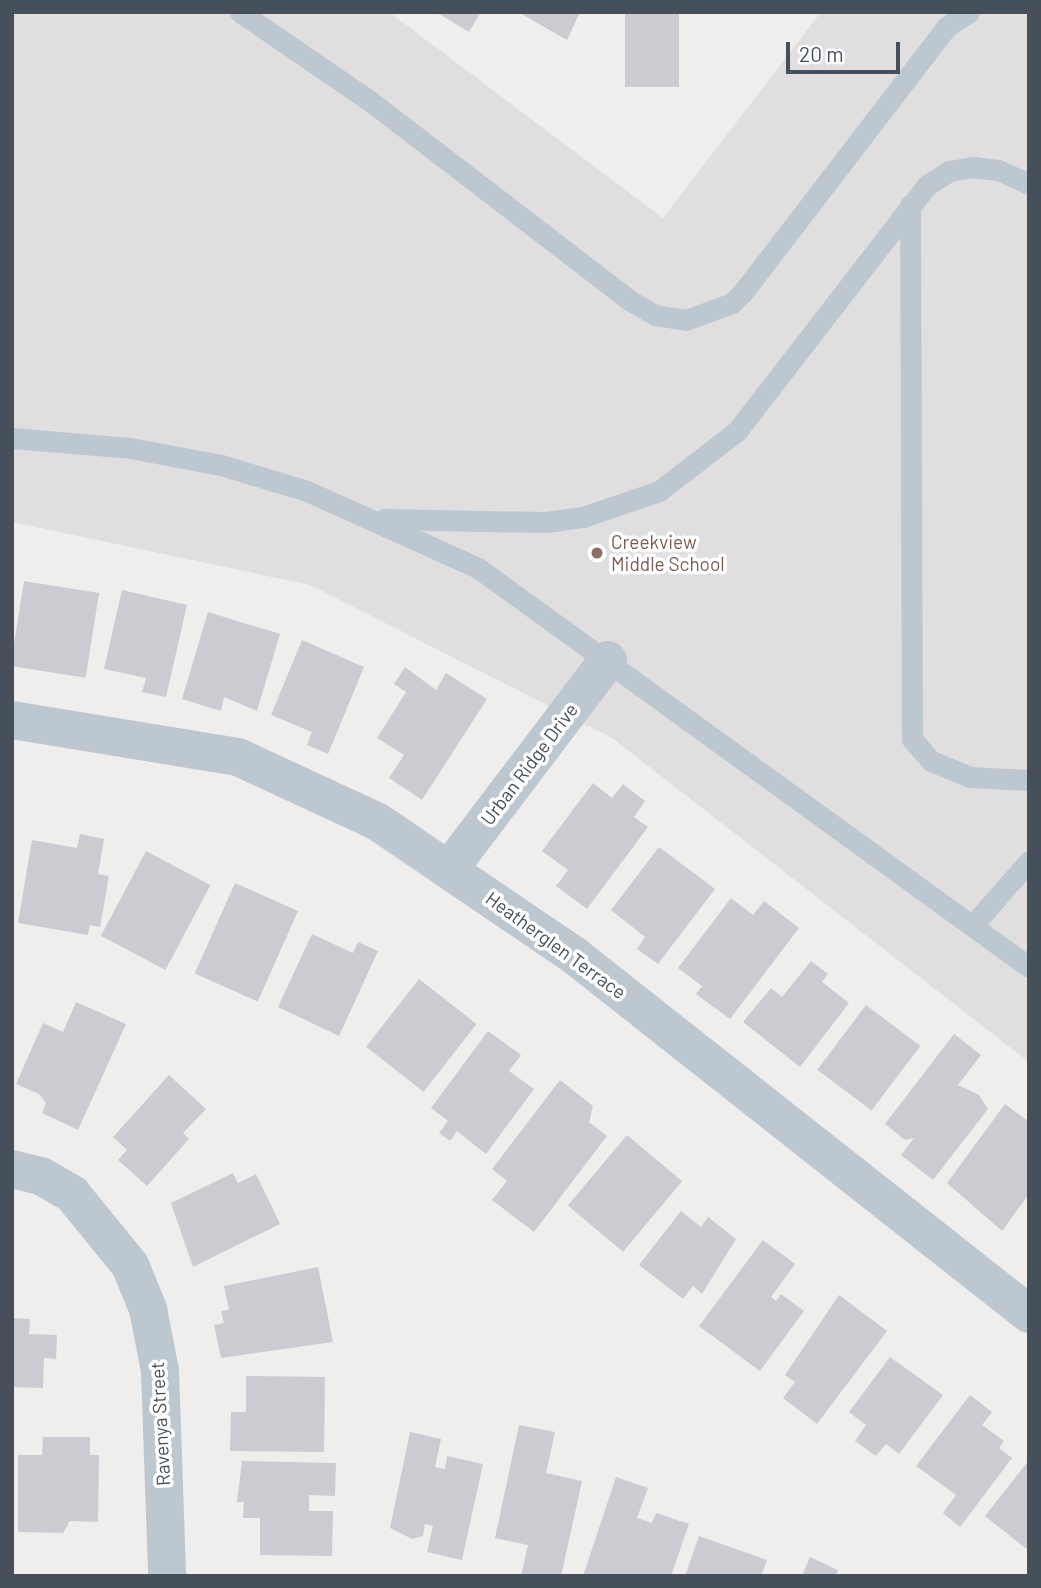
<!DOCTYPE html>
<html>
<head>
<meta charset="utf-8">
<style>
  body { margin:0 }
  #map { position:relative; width:1041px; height:1588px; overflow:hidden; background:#f0eded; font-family:Barlow,sans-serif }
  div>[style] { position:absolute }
  .education>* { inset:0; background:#e0dedf }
  .building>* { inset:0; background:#caccd2; transform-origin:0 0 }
  .service>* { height:21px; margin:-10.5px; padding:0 10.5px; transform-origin:10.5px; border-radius:10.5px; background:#bdc7cf }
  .minor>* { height:38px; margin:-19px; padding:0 19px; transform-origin:19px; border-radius:19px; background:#bdc7cf }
  .dots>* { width:19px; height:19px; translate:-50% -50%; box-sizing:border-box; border:4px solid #fff; border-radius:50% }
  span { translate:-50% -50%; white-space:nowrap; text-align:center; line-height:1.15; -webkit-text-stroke:7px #fff; paint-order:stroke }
  .education-label { font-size:19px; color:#785e54 }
  .left { translate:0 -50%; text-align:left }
  .street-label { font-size:19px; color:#45505a }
  .frame { position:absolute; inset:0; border:14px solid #45505a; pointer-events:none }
  .scale { position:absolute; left:786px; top:42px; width:114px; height:32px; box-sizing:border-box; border:4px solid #45505a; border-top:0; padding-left:9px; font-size:21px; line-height:24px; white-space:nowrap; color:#45505a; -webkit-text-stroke:5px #fff; paint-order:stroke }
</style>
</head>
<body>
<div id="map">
  <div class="education">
    <div style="clip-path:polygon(12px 12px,389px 12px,663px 218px,821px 12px,1029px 12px,1029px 1062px,612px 738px,310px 585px,12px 522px)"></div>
  </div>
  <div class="building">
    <div style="clip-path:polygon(436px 12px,481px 12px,469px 32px)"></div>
    <div style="clip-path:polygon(518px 12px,580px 12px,567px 40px)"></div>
    <div style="left:625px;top:12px;width:54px;height:75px"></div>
    <div style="left:24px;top:581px;width:76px;height:86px;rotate:9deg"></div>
    <div style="clip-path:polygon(122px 590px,187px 605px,166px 697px,142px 692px,146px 678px,104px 669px)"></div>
    <div style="clip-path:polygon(208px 612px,280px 634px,257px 711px,224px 697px,221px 711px,182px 699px)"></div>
    <div style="clip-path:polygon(302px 640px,364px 667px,328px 754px,307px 745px,312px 732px,271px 715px)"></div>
    <div style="clip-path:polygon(405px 667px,436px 690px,446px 673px,487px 699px,422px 800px,389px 778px,404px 755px,377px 738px,406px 692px,394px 684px)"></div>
    <div style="clip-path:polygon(593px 783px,612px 798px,623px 784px,645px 801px,634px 817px,648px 827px,587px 909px,556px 886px,568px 870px,542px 851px)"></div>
    <div style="clip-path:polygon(80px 834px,104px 839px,98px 874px,109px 876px,100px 927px,90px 925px,88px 935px,18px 923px,32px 840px,77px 848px)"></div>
    <div style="clip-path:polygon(659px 847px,715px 889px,658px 964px,637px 949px,645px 937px,611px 910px)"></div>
    <div style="left:146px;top:851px;width:73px;height:96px;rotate:28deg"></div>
    <div style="left:235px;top:883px;width:69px;height:99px;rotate:24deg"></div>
    <div style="clip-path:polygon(731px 898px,753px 915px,764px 901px,799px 928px,730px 1019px,696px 994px,702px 986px,678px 968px)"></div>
    <div style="clip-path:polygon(312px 934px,353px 953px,358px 942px,378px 951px,339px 1036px,278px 1007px)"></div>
    <div style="clip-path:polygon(811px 961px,828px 974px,822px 982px,849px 1003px,800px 1067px,743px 1022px,771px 988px,782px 997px)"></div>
    <div style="left:419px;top:979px;width:73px;height:86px;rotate:38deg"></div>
    <div style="clip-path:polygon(76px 1002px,126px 1024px,78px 1130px,42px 1113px,46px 1103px,39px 1094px,16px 1084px,43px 1023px,63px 1032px)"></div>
    <div style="left:866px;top:1005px;width:68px;height:81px;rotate:37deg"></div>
    <div style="clip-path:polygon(488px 1031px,521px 1055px,509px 1071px,534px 1089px,486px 1154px,457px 1131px,450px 1141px,439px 1133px,448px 1121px,431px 1108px)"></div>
    <div style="clip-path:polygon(954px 1034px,981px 1055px,958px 1085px,979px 1095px,988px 1109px,933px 1180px,901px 1155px,914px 1138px,905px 1140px,885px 1124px)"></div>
    <div style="clip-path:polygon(169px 1075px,206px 1109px,183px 1133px,189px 1139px,147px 1186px,118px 1160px,127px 1150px,113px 1137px)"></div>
    <div style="clip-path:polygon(560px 1080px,593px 1106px,589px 1122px,607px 1136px,534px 1232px,492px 1200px,507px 1181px,492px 1169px)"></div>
    <div style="clip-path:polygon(1005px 1104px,1029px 1122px,1029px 1194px,1002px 1231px,947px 1183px)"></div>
    <div style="left:627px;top:1135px;width:72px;height:92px;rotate:40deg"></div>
    <div style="clip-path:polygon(233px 1173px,238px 1183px,256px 1174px,280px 1224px,193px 1267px,171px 1203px)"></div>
    <div style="clip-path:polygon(681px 1211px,701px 1227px,708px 1217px,736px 1239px,702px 1294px,693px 1286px,683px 1299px,639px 1265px)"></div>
    <div style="clip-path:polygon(763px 1240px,795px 1264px,771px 1297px,776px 1301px,781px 1294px,804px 1311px,760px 1371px,699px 1326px)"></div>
    <div style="clip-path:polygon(318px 1267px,333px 1342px,221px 1358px,214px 1325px,224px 1323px,221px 1311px,229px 1310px,224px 1286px)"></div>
    <div style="clip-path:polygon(839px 1295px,887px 1331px,817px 1424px,783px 1398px,795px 1382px,785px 1375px)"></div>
    <div style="clip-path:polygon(12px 1318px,30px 1319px,29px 1334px,57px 1335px,56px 1359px,44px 1358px,43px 1388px,12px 1387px)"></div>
    <div style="clip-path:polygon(890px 1357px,943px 1395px,899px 1454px,886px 1444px,876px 1456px,855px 1441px,866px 1425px,849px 1412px)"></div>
    <div style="clip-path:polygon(246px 1376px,325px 1377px,324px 1452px,230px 1451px,231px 1412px,246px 1412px)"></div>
    <div style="clip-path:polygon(970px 1395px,992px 1412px,982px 1425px,1004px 1441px,999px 1448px,1012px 1458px,960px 1527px,943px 1513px,956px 1495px,916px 1466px)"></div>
    <div style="clip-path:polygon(519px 1425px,555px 1432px,546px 1473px,582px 1481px,561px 1576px,521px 1576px,528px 1545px,495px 1538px)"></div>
    <div style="clip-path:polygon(410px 1432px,441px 1439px,435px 1467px,445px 1469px,447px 1456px,483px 1464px,462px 1560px,427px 1552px,433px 1526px,425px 1524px,423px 1536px,412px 1539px,390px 1528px)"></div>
    <div style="clip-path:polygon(43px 1437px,90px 1437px,90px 1455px,99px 1455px,98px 1522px,70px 1521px,63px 1533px,18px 1532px,18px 1455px,42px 1455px)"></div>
    <div style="clip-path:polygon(1029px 1460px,1029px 1551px,985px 1516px)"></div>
    <div style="clip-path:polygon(242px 1461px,336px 1463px,335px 1496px,309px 1495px,309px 1511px,333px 1511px,332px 1556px,260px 1555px,260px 1518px,243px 1518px,244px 1502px,237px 1502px)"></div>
    <div style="clip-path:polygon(616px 1477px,648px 1488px,637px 1518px,652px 1523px,656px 1513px,689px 1524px,671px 1576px,583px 1576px)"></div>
    <div style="clip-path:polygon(699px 1536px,767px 1560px,761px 1576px,685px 1576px)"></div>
    <div style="clip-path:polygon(810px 1557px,838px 1570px,836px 1576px,802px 1576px)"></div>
  </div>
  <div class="service">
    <div style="left:240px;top:12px;width:158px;rotate:34.4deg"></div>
    <div style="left:370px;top:101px;width:327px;rotate:37.5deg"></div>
    <div style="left:629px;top:300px;width:30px;rotate:30deg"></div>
    <div style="left:655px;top:315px;width:31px;rotate:9deg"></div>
    <div style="left:686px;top:320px;width:49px;rotate:-20.3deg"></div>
    <div style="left:732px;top:303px;width:16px;rotate:-45deg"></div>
    <div style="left:743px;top:292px;width:334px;rotate:-52.5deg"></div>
    <div style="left:946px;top:27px;width:27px;rotate:-33deg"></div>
    <div style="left:910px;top:205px;width:534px;rotate:89.79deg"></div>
    <div style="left:912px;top:739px;width:29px;rotate:49deg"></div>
    <div style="left:931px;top:761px;width:42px;rotate:22.3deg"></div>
    <div style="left:970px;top:777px;width:59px;rotate:2.9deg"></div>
    <div style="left:12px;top:438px;width:118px;rotate:4.8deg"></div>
    <div style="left:130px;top:448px;width:93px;rotate:10.6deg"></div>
    <div style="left:221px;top:465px;width:90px;rotate:16.8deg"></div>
    <div style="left:307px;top:491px;width:188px;rotate:24.2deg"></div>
    <div style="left:478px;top:568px;width:680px;rotate:35.91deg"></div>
    <div style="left:384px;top:519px;width:162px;rotate:1.1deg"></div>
    <div style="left:546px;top:522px;width:37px;rotate:-8deg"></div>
    <div style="left:583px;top:517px;width:80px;rotate:-18.9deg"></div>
    <div style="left:659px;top:491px;width:98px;rotate:-37.6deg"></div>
    <div style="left:737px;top:431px;width:311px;rotate:-52.3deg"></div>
    <div style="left:927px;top:185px;width:26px;rotate:-32deg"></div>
    <div style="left:949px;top:171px;width:24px;rotate:-9deg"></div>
    <div style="left:973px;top:167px;width:25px;rotate:7deg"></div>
    <div style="left:998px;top:170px;width:34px;rotate:24deg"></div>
    <div style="left:973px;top:925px;width:85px;rotate:-48.8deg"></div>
  </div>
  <div class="minor">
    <div style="left:12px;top:720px;width:229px;rotate:9.3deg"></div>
    <div style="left:238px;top:757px;width:154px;rotate:24.9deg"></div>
    <div style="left:378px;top:822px;width:238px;rotate:34.2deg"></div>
    <div style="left:575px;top:956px;width:578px;rotate:38.26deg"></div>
    <div style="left:450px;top:868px;width:261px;rotate:-52.8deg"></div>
    <div style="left:12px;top:1169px;width:30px;rotate:14deg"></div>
    <div style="left:41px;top:1176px;width:36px;rotate:30deg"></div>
    <div style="left:72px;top:1194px;width:92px;rotate:50.8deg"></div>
    <div style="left:130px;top:1265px;width:48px;rotate:67.8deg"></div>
    <div style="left:148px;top:1309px;width:63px;rotate:79deg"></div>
    <div style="left:160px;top:1371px;width:205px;rotate:88deg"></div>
  </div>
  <div class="dots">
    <div style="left:597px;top:553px;background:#8d6e63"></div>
  </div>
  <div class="education-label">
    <span class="left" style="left:611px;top:553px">Creekview<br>Middle School</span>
  </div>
  <div class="street-label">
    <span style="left:529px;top:764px;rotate:-53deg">Urban Ridge Drive</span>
    <span style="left:556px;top:945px;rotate:36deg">Heatherglen Terrace</span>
    <span style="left:160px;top:1424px;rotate:-93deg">Ravenya Street</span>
  </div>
  <div class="frame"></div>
  <div class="scale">20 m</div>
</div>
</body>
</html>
